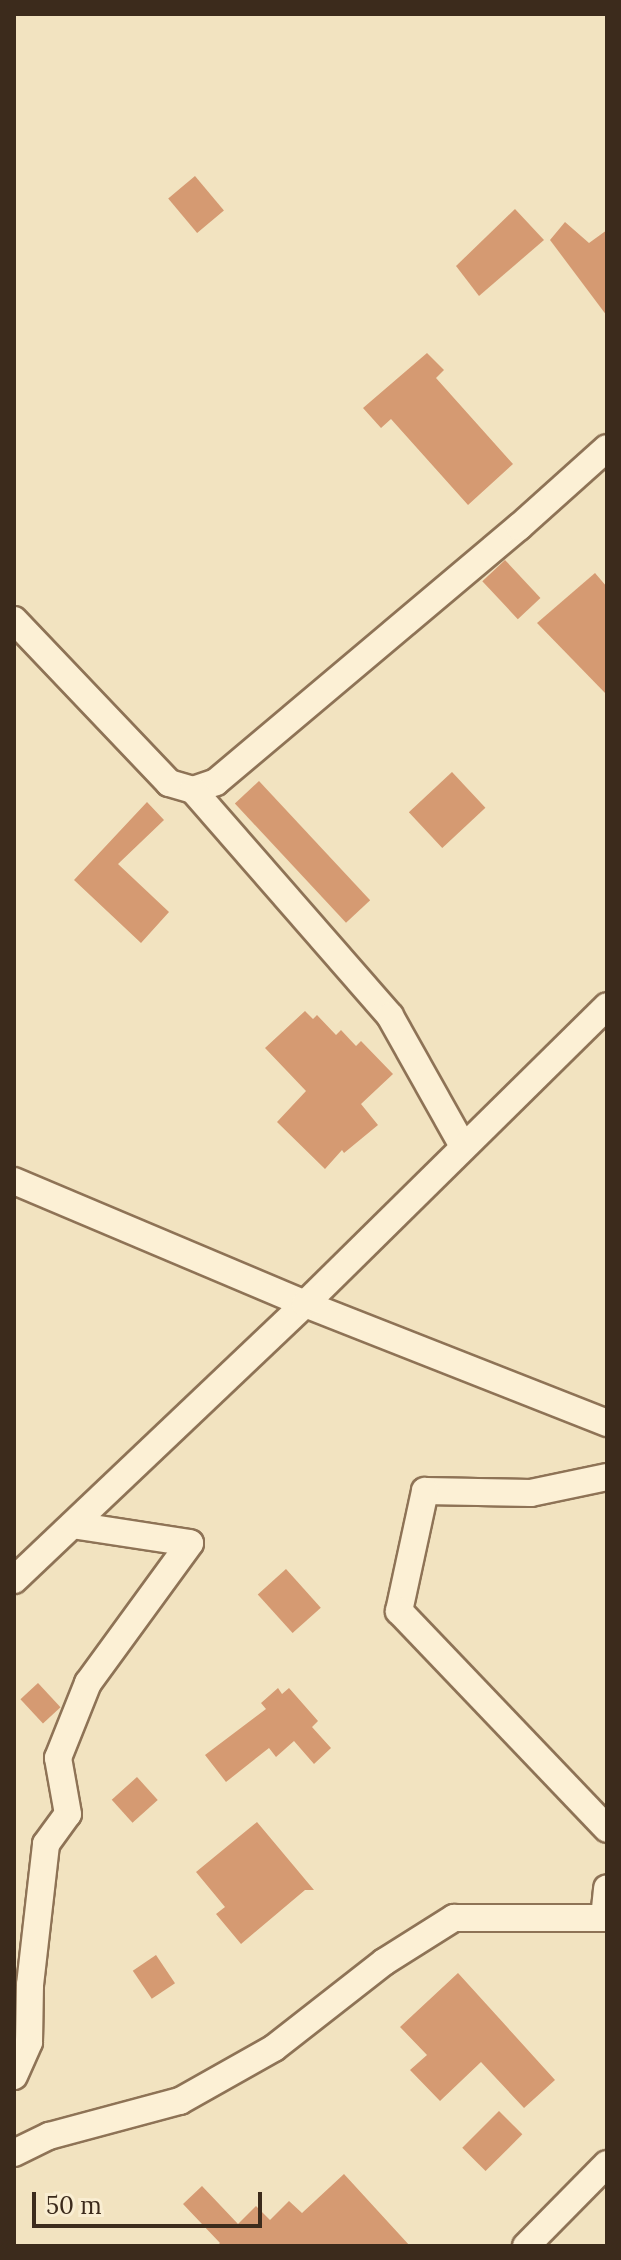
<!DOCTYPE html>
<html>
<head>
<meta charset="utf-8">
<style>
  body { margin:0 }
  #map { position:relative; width:621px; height:2260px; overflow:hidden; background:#f2e3c0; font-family:Lora,serif }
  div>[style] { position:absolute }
  .building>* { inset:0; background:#d59a72; transform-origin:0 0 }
  .roads { filter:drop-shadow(2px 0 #8e7356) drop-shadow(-2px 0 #8e7356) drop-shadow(0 2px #8e7356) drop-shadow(0 -2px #8e7356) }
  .street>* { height:26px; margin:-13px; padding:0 13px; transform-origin:13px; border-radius:13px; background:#fcf0d5 }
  span { translate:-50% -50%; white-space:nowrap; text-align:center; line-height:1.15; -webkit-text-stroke:6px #f9edd1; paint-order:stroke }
  .frame { position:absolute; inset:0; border:16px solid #3c2b1c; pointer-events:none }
  .scale { position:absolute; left:32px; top:2192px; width:230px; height:36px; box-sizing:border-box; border:4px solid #3c2b1c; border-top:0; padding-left:10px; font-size:24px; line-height:28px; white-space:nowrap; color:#3c2b1c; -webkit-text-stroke:6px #f9edd1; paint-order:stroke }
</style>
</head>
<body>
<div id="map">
  <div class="building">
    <div style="left:195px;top:176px;width:45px;height:35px;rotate:50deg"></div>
    <div style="clip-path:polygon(515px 209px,544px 240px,479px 296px,456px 266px)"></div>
    <div style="clip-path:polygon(565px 222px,589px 243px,607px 230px,607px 316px,550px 240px)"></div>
    <div style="clip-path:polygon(427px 353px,444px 370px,436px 378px,513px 464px,468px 505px,391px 419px,381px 428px,363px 408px)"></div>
    <div style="left:505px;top:560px;width:52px;height:31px;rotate:47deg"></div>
    <div style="clip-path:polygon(595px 573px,607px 587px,607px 695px,537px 623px)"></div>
    <div style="left:452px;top:772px;width:49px;height:59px;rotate:47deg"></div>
    <div style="left:259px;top:781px;width:163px;height:33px;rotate:47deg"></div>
    <div style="clip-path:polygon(147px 802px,164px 820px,118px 864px,169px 912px,141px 943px,74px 880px)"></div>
    <div style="clip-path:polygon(305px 1011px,313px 1019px,317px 1015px,336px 1035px,341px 1030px,356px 1046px,361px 1041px,393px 1074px,361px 1104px,378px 1125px,344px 1153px,342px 1150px,325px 1169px,277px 1122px,306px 1091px,265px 1048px)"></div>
    <div style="left:286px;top:1569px;width:52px;height:38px;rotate:48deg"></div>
    <div style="left:38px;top:1683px;width:33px;height:24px;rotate:47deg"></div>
    <div style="clip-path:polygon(278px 1688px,282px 1694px,289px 1688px,318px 1721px,312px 1727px,331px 1748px,314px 1764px,294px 1741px,276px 1757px,269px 1748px,226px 1782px,205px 1755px,266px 1709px,261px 1703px)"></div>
    <div style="left:137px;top:1777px;width:31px;height:34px;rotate:48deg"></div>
    <div style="clip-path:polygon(257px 1822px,314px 1890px,305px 1890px,241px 1944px,216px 1914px,225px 1907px,196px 1872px)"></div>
    <div style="left:156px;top:1955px;width:34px;height:28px;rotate:56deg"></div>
    <div style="clip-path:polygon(458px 1973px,555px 2080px,524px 2108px,481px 2062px,440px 2101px,410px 2070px,427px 2055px,400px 2027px)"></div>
    <div style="left:499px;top:2111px;width:33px;height:52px;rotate:45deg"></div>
    <div style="clip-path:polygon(344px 2174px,410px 2246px,217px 2246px,220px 2243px,183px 2204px,202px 2186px,238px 2224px,256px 2206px,270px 2220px,289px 2201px,302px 2213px)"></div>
  </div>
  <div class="roads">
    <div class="street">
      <div style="left:14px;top:620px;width:225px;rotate:46.4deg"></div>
      <div style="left:169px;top:783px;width:25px;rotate:16deg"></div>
      <div style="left:193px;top:790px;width:24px;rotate:-19deg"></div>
      <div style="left:216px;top:782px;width:396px;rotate:-40.1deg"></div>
      <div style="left:519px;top:527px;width:118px;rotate:-41.9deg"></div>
      <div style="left:193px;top:790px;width:300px;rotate:48.9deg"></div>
      <div style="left:390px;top:1016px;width:149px;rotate:60.7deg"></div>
      <div style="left:14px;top:1181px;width:316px;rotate:22.9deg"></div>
      <div style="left:305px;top:1304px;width:325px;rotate:21.5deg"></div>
      <div style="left:607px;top:1477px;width:78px;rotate:168.1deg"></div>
      <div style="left:531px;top:1493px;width:106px;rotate:-178.9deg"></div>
      <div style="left:425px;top:1491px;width:123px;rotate:102.2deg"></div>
      <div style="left:399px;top:1611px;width:301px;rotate:46.3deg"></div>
      <div style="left:14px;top:1580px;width:401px;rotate:-43.5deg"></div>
      <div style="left:305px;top:1304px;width:424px;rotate:-44.6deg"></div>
      <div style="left:14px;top:2076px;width:37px;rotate:-66deg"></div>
      <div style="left:29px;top:2042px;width:57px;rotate:-89deg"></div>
      <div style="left:30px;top:1985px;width:142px;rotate:-83.5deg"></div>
      <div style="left:46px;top:1844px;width:37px;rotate:-54deg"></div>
      <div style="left:68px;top:1814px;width:57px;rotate:-100.1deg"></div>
      <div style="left:58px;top:1758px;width:81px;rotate:-68.2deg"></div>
      <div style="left:88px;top:1683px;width:173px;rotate:-53.9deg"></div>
      <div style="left:190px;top:1543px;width:118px;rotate:-171.3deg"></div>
      <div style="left:14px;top:2153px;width:39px;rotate:-26deg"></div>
      <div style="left:49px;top:2136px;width:136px;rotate:-15deg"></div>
      <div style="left:180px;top:2101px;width:108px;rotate:-29.4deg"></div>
      <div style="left:274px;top:2048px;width:140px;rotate:-38deg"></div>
      <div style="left:384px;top:1962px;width:83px;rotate:-32.2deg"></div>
      <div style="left:454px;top:1918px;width:150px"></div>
      <div style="left:604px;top:1918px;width:30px;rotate:-84deg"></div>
      <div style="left:526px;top:2246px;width:115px;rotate:-45.4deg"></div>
    </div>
  </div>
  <div class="frame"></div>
  <div class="scale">50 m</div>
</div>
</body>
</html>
